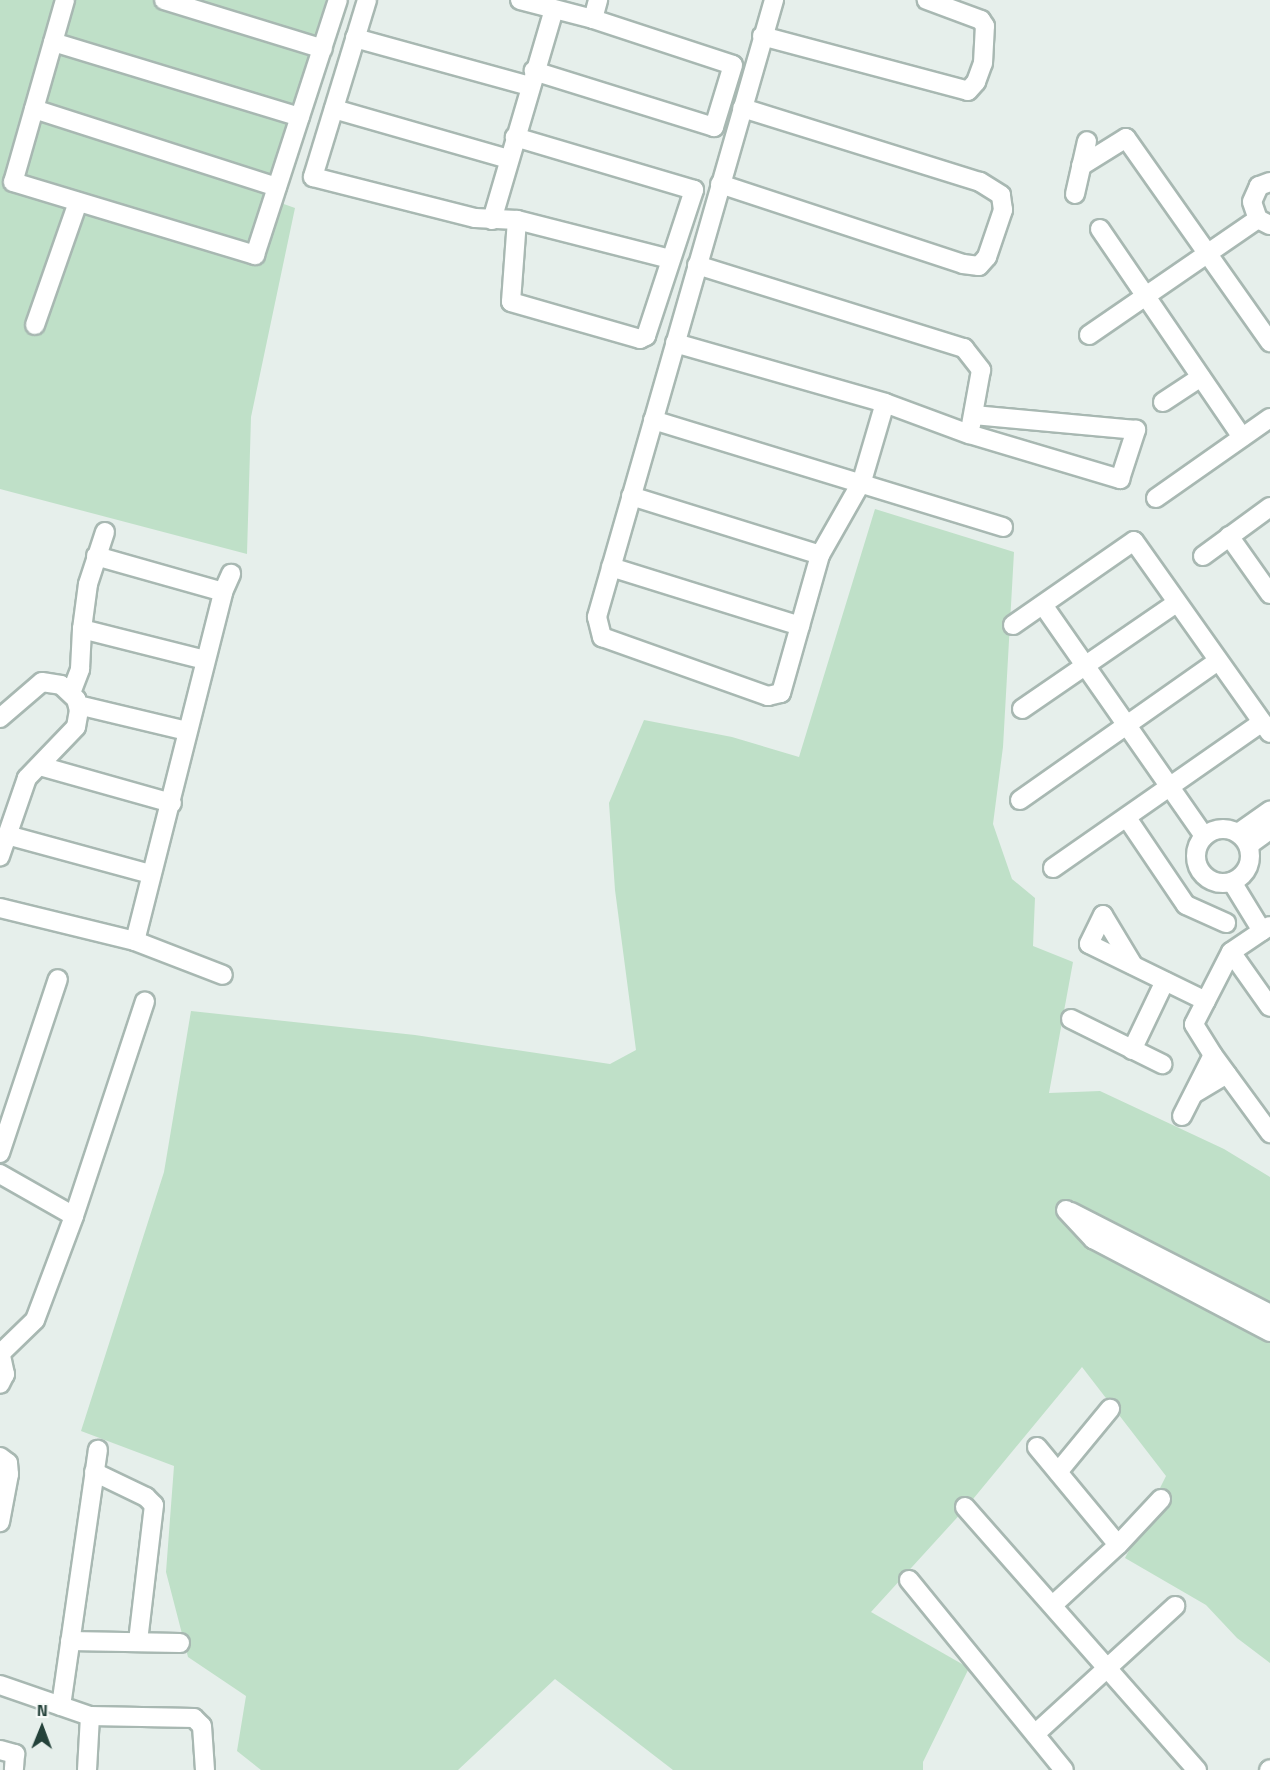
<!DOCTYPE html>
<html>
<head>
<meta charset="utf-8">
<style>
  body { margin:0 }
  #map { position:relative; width:1270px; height:1770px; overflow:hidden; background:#e6efeb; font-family:"Titillium Web",sans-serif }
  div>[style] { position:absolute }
  .green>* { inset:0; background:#bfe0c8 }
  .roads { filter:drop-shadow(2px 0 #a8b8b2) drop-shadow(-2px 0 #a8b8b2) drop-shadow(0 2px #a8b8b2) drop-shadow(0 -2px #a8b8b2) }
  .minor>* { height:18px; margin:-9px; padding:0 9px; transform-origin:9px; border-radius:9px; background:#fff }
  .minor>.ring { margin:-9px; padding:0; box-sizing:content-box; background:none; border:18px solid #fff; border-radius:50% }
  span { translate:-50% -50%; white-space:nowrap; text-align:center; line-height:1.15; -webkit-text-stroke:4.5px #f7fbf9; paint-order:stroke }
  .north { position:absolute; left:12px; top:1698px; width:60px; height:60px; -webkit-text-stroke:4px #f7fbf9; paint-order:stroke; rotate:1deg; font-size:16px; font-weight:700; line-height:24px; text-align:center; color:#24423a }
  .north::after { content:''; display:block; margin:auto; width:21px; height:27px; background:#24423a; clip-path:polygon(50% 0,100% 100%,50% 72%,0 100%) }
</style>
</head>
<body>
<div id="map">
  <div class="green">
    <div style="clip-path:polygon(0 0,326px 0,264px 197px,295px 208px,251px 417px,247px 554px,0 489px)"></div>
    <div style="clip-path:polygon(875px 509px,1014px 552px,1003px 747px,993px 824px,1012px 879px,1035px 898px,1033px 946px,1073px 962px,1049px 1093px,1100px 1091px,1224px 1149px,1270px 1177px,1270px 1663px,1237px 1638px,1206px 1605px,1125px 1558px,1166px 1476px,1082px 1367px,964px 1510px,871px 1612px,969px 1668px,923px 1762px,923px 1770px,673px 1770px,555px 1679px,458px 1770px,261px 1770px,237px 1751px,246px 1696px,188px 1657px,166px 1572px,174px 1466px,81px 1431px,164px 1172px,191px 1011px,415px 1035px,610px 1064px,636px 1050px,615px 890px,609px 803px,644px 720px,732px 737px,799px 757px)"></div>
  </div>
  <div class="roads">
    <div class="minor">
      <div style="left:65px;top:0;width:189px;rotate:105.9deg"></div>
      <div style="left:13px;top:182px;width:253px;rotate:16.8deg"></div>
      <div style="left:255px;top:255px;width:268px;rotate:-72deg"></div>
      <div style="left:164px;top:0;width:166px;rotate:17.1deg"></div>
      <div style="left:367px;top:0;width:185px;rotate:107deg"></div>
      <div style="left:313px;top:177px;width:167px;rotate:14.2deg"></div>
      <div style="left:475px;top:218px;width:42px;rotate:2.7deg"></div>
      <div style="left:517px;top:220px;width:82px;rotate:94.2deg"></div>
      <div style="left:511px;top:302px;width:134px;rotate:16deg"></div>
      <div style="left:640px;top:339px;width:7px;rotate:-27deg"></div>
      <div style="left:646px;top:336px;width:154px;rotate:-71.8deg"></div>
      <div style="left:694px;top:190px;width:187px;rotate:-163.5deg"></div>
      <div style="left:520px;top:0;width:75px;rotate:14.6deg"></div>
      <div style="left:593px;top:19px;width:147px;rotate:18.2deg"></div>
      <div style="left:733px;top:65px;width:65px;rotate:107deg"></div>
      <div style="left:714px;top:127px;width:189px;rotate:-162.7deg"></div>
      <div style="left:774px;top:0;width:642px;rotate:106.01deg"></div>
      <div style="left:597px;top:617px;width:21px;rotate:76deg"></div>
      <div style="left:602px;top:637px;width:176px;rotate:19.6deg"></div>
      <div style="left:768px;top:696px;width:13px;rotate:-13deg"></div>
      <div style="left:781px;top:693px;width:143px;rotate:-74.2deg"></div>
      <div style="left:820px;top:555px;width:85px;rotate:-60.4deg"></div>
      <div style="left:862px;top:481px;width:81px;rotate:-73.6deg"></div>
      <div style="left:593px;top:19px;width:20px;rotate:-75deg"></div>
      <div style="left:762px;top:36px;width:213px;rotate:14.9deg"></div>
      <div style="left:968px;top:91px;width:12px;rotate:-48deg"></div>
      <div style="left:976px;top:82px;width:20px;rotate:-70deg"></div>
      <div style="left:983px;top:63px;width:37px;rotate:-87deg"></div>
      <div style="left:985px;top:26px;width:7px;rotate:-124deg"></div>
      <div style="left:981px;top:20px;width:58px;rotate:-159.7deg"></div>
      <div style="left:355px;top:38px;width:180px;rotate:15.4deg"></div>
      <div style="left:53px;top:42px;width:258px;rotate:16.9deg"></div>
      <div style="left:34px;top:109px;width:255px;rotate:17.8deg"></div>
      <div style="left:334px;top:109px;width:181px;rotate:16deg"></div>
      <div style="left:1081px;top:166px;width:53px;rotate:-31.9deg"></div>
      <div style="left:1126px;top:138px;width:250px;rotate:54.8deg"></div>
      <div style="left:1270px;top:182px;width:12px;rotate:160deg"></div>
      <div style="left:1259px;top:186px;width:17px;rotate:114deg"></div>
      <div style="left:1252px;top:202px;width:18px;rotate:71deg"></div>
      <div style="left:1258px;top:219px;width:13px;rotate:27deg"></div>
      <div style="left:720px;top:184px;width:256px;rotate:18.2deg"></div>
      <div style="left:963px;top:264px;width:16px;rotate:7deg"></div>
      <div style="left:979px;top:266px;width:12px;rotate:-48deg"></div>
      <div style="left:987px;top:257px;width:50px;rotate:-71.2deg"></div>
      <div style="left:1003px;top:210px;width:15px;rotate:-98deg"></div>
      <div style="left:1001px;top:195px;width:25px;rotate:-148deg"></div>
      <div style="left:980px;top:182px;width:249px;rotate:-162.7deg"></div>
      <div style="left:1075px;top:194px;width:54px;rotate:-77.2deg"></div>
      <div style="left:492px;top:220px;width:219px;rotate:-73.6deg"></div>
      <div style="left:517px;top:220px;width:158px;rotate:14.3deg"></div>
      <div style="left:1100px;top:229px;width:252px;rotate:55.7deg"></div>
      <div style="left:697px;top:265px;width:280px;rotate:17.3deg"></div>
      <div style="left:964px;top:348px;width:28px;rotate:52deg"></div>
      <div style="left:981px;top:370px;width:56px;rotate:100.3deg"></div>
      <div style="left:35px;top:325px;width:130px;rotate:-70.7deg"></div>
      <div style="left:1089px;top:335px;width:205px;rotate:-34.5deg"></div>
      <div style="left:675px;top:343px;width:218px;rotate:15.9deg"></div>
      <div style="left:885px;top:403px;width:90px;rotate:20.3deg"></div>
      <div style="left:969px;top:434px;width:158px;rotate:16.6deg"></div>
      <div style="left:1120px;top:479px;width:52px;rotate:-71.9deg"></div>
      <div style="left:1136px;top:430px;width:163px;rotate:-174.7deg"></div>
      <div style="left:1163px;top:402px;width:45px;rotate:-33.3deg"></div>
      <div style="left:653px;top:420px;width:366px;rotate:17deg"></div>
      <div style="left:631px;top:496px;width:198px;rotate:17.3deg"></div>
      <div style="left:1156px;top:498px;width:139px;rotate:-35.1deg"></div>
      <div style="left:105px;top:532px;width:55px;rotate:108.1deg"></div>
      <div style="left:88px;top:584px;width:45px;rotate:97.6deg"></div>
      <div style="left:82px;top:629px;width:127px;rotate:14.1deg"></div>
      <div style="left:1229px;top:536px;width:71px;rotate:54.7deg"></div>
      <div style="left:96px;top:556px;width:132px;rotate:15.8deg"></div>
      <div style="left:1203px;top:556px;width:83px;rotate:-36.2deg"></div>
      <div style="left:611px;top:567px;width:198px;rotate:17.3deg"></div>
      <div style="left:1043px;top:605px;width:282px;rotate:55.1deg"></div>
      <div style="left:1013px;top:625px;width:147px;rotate:-34.8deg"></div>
      <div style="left:1134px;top:541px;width:235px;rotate:54.7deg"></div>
      <div style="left:71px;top:693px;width:26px;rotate:-69deg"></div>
      <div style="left:80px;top:669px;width:40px;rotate:-87.1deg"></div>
      <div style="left:78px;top:705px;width:112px;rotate:13.4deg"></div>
      <div style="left:1022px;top:709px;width:187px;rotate:-34.5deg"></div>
      <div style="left:0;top:718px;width:55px;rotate:-40.6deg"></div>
      <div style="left:42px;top:682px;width:19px;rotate:9deg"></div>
      <div style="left:61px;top:685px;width:21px;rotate:43deg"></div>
      <div style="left:76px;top:699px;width:11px;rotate:75deg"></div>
      <div style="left:79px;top:710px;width:17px;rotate:100deg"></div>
      <div style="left:76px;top:727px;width:71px;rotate:133.9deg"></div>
      <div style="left:27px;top:778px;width:83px;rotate:109.1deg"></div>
      <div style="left:40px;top:766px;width:137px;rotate:15.7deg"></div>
      <div style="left:1020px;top:800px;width:242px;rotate:-35.1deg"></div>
      <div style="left:1127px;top:818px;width:105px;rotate:55.9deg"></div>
      <div style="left:1186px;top:905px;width:44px;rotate:24.2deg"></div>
      <div class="ring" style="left:1196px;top:829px;width:36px;height:36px"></div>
      <div style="left:1238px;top:833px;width:39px;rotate:-35deg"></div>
      <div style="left:7px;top:835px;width:149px;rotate:15.2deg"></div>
      <div style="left:1249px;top:845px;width:26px;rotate:-36deg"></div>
      <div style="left:1053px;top:868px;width:255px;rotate:-34.9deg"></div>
      <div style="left:1232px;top:882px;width:57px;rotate:58.5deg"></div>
      <div style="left:1262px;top:931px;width:9px;rotate:-32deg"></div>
      <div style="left:0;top:908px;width:139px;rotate:13.7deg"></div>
      <div style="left:135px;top:941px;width:94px;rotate:21.1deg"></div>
      <div style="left:135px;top:941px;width:360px;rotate:-75.8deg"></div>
      <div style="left:223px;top:592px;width:20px;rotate:-66deg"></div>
      <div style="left:1231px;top:952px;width:67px;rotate:54.7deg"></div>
      <div style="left:1133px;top:965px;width:58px;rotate:-121deg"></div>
      <div style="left:1103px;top:915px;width:32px;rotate:116deg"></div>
      <div style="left:1089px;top:944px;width:130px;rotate:26deg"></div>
      <div style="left:1071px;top:1019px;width:102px;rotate:26.3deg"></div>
      <div style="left:1132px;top:1050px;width:76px;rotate:-64.4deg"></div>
      <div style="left:1213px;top:1055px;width:97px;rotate:53.8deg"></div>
      <div style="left:1195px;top:1093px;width:37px;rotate:-31deg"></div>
      <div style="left:1182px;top:1116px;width:68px;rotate:-63.1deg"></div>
      <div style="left:1213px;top:1055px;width:36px;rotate:-122deg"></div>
      <div style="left:1194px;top:1024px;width:81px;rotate:-62.8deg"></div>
      <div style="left:1231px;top:952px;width:37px;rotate:-34deg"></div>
      <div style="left:0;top:1153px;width:183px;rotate:-71.6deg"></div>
      <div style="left:0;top:1174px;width:85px;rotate:29.6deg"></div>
      <div style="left:74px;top:1216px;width:226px;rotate:-71.7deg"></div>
      <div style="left:1066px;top:1210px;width:40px;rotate:47deg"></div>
      <div style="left:1093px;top:1239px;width:200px;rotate:27.7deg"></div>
      <div style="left:1071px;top:1212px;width:224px;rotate:27.1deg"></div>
      <div style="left:0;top:1351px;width:24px;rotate:78deg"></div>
      <div style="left:5px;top:1374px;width:11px;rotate:117deg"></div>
      <div style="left:1px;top:1353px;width:47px;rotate:-44.1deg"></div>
      <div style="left:35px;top:1320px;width:111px;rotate:-69.4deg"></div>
      <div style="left:1037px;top:1447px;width:127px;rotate:50.4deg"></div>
      <div style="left:1118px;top:1545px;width:88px;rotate:137.3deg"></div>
      <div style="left:0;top:1457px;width:10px;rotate:37deg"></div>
      <div style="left:8px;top:1463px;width:11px;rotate:85deg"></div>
      <div style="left:9px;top:1474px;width:49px;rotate:100.6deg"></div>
      <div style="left:94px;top:1472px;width:58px;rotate:25.7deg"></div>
      <div style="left:146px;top:1497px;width:11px;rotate:45deg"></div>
      <div style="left:154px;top:1505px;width:137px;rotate:96.7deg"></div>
      <div style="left:1058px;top:1472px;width:82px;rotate:-50.5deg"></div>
      <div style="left:965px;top:1507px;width:351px;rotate:48.6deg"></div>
      <div style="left:1118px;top:1545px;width:63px;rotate:-46.9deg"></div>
      <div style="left:909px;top:1580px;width:245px;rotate:50.8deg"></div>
      <div style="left:70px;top:1641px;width:110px;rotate:1deg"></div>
      <div style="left:0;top:1685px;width:95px;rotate:19deg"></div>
      <div style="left:90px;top:1716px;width:104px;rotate:1.1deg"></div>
      <div style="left:194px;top:1718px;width:11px;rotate:45deg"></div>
      <div style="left:202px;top:1726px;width:44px;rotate:86.1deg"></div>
      <div style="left:61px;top:1706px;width:259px;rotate:-81.8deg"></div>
      <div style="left:1035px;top:1734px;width:190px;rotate:-42.4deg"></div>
      <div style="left:0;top:1750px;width:16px;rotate:15deg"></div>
      <div style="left:15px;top:1754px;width:16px;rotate:94deg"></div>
      <div style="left:87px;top:1770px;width:54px;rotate:-86.8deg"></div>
      <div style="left:1269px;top:1770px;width:1px;rotate:-45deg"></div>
    </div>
  </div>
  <div class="north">N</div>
</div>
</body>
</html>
